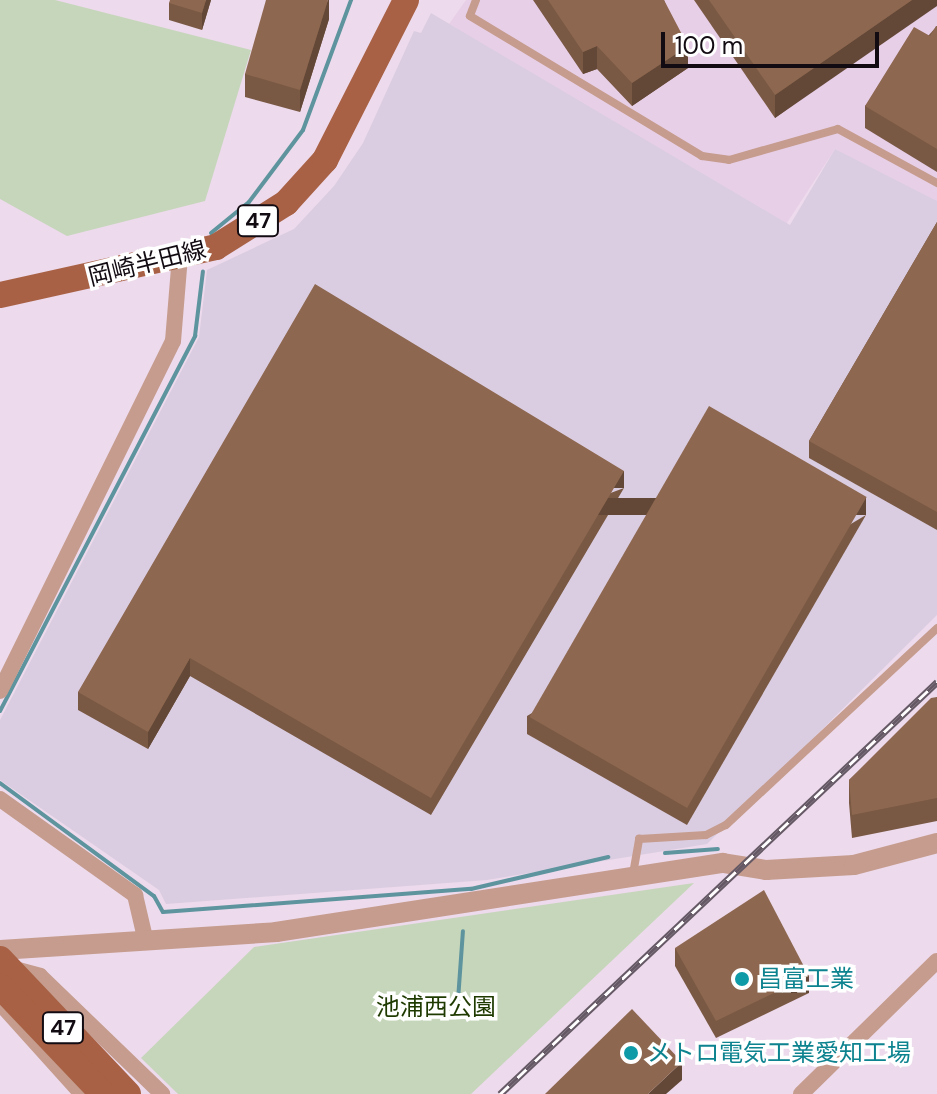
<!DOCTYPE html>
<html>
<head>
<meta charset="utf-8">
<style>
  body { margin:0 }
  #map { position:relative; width:937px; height:1094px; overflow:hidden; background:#eddaec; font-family:"DM Sans","Noto Sans JP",sans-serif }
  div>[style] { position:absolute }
  .built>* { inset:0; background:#e8cfe8 }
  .industrial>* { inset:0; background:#dbcde1 }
  .green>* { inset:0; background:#c6d6bb }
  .stream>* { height:4px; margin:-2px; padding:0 2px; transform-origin:2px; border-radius:2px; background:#5d949e }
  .service>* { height:8px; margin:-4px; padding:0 4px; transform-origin:4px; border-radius:4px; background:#c59c8d }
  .minor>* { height:16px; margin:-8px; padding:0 8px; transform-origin:8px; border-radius:8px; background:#c59c8d }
  .tertiary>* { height:20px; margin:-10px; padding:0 10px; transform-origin:10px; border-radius:10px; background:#c59c8d }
  .primary>* { height:26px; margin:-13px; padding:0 13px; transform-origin:13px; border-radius:13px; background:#a86144 }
  .rail>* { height:7px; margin-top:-3.5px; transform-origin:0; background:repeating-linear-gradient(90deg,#fff 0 12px,#645964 0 24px); box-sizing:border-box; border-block:2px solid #645964 }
  .wall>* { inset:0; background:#795944 }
  .shaded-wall>* { inset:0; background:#634837; transform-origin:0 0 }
  .building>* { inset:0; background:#8d674f; transform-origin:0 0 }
  .dots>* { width:22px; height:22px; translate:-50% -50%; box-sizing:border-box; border:4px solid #fff; border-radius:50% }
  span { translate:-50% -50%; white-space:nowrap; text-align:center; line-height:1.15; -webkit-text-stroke:7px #fff; paint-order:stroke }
  .shield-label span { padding:2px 6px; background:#fff; border:2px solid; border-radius:6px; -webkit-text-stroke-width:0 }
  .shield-label { font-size:22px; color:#120b12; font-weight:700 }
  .street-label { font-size:24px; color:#120b12 }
  .culture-label { font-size:24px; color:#0d838f }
  .left { translate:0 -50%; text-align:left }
  .park-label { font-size:24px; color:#1f3a00 }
  .scale { position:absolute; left:661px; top:32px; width:218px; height:36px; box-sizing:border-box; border:4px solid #120b12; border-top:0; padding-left:10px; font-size:24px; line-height:28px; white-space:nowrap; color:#120b12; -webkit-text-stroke:6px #fff; paint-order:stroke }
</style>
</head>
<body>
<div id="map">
  <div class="built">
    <div style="clip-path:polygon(466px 0,937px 0,937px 206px,835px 149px,783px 229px,449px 24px)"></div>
  </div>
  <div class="industrial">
    <div style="clip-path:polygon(431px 13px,790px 225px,835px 149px,937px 201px,937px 615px,707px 844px,487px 880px,166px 904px,159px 890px,0 780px,0 720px,199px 337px,207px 270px,294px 229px,334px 186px,363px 143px,414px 31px,421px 33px)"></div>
  </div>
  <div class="green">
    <div style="clip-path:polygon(0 0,55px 0,251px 50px,205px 201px,67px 236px,0 199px)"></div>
    <div style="clip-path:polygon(694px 883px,471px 1094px,178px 1094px,141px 1058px,254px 947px)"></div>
  </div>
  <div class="stream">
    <div style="left:211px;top:233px;width:49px;rotate:-39.2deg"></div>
    <div style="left:249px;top:202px;width:90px;rotate:-53.1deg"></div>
    <div style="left:303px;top:130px;width:139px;rotate:-69.7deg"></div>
    <div style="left:0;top:711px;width:423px;rotate:-62.5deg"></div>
    <div style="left:195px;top:336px;width:65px;rotate:-83deg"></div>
    <div style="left:0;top:783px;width:191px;rotate:36.3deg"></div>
    <div style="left:154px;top:896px;width:18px;rotate:61deg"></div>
    <div style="left:163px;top:912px;width:309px;rotate:-4.3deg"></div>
    <div style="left:471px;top:889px;width:141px;rotate:-13.1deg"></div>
    <div style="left:665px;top:853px;width:53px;rotate:-4.3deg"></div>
    <div style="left:458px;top:1000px;width:69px;rotate:-85.9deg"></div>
  </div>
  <div class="service">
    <div style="left:476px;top:0;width:17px;rotate:111deg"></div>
    <div style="left:470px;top:16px;width:271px;rotate:31.1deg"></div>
    <div style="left:702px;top:156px;width:27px;rotate:8deg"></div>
    <div style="left:729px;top:160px;width:113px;rotate:-15.9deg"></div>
    <div style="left:838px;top:129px;width:113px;rotate:28.6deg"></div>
    <div style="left:633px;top:874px;width:36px;rotate:-80deg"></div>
    <div style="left:639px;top:839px;width:67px;rotate:-3.4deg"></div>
    <div style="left:706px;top:835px;width:22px;rotate:-27deg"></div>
    <div style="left:726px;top:825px;width:289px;rotate:-43deg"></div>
  </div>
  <div class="minor">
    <div style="left:0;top:691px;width:390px;rotate:-63.7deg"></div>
    <div style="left:173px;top:341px;width:85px;rotate:-85.3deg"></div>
    <div style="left:0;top:799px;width:166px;rotate:35.4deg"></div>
    <div style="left:135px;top:895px;width:48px;rotate:76.8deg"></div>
    <div style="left:11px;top:968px;width:30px;rotate:15deg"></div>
    <div style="left:40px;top:976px;width:170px;rotate:44deg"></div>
    <div style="left:0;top:1003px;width:122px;rotate:48deg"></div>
    <div style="left:801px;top:1094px;width:190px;rotate:-44.4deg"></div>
  </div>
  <div class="tertiary">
    <div style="left:0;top:950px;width:277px;rotate:-3.7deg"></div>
    <div style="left:276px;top:932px;width:452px;rotate:-8.8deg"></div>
    <div style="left:723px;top:863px;width:44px;rotate:9.2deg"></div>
    <div style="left:766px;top:870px;width:88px;rotate:-3.3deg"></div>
    <div style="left:854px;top:865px;width:86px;rotate:-14.8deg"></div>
  </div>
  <div class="primary">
    <div style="left:0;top:295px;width:221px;rotate:-12.5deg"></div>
    <div style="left:216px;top:247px;width:83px;rotate:-32.2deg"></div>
    <div style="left:286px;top:203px;width:58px;rotate:-47.8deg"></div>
    <div style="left:325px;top:160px;width:179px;rotate:-63.1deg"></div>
    <div style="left:0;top:959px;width:186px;rotate:46.5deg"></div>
    <div style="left:0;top:986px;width:149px;rotate:46.4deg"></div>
  </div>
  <div class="rail">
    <div style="left:500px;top:1094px;width:601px;rotate:-43.31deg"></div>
  </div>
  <div class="wall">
    <div style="clip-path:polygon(211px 0,202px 30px,169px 20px,169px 3px)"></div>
    <div style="clip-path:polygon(329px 0,329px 19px,300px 112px,245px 97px,245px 74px)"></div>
    <div style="clip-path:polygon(533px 0,664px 0,688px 68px,632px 106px,597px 69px,583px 74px)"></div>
    <div style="clip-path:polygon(694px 0,937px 0,775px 118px)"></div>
    <div style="clip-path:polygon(937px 26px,937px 172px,865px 128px,865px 106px)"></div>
    <div style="clip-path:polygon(937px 222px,937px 530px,809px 458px,809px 441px)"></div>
    <div style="clip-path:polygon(624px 488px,431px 815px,190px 676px,148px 749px,78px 710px,78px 692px)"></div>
    <div style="clip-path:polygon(866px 515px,687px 825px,527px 734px,527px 716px)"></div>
    <div style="clip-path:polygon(937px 697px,937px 821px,852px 838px,849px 803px,849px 780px)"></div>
    <div style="clip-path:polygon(675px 948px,809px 993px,716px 1038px,675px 966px)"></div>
  </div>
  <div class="shaded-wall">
    <div style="clip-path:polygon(206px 0,211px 0,202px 30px,202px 13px)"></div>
    <div style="clip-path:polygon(328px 0,329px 0,329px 19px,300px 112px,300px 90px)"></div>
    <div style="clip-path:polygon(912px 0,937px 0,937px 6px,775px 118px,775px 95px)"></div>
    <div style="clip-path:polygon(597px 46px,597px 69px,583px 74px,583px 52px)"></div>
    <div style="clip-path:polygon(688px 46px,688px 68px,632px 106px,632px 83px)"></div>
    <div style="left:624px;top:471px;width:17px;height:380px;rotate:90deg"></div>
    <div style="left:866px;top:498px;width:17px;height:358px;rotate:90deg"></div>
    <div style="clip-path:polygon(190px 658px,190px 676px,148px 749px,148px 732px)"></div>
    <div style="left:809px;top:976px;width:17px;height:103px;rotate:90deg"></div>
    <div style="clip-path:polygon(682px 1062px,682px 1080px,666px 1094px,648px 1094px)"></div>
  </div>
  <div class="building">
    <div style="clip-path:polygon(170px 0,206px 0,202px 13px,169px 3px)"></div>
    <div style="clip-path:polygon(266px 0,328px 0,300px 90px,245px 74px)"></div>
    <div style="clip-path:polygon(548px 0,664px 0,688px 46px,632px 83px,597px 46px,583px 52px)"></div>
    <div style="clip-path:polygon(709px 0,912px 0,775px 95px)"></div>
    <div style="clip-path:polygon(936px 26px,937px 26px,937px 149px,865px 106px,914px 27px,930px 36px)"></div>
    <div style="clip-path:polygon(937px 222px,937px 512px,809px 441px)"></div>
    <div style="clip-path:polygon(315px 284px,624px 471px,431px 798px,190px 658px,148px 732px,78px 692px)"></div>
    <div style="left:709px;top:406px;width:182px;height:359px;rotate:30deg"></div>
    <div style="clip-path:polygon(937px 697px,937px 798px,852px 815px,849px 780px,931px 698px)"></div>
    <div style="clip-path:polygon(764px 890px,809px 976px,716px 1021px,675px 948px)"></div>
    <div style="clip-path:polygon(632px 1009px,682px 1062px,648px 1094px,545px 1094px)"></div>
  </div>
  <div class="dots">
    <div style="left:742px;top:979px;background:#0f9aa8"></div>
    <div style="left:631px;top:1053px;background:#0f9aa8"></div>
  </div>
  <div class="shield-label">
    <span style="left:258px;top:221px">47</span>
    <span style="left:63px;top:1028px">47</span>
  </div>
  <div class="street-label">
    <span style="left:147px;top:263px;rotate:-14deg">岡崎半田線</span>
  </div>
  <div class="culture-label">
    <span class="left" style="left:758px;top:979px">昌富工業</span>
    <span class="left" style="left:647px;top:1053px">メトロ電気工業愛知工場</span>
  </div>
  <div class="park-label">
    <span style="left:436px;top:1007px">池浦西公園</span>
  </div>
  <div class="scale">100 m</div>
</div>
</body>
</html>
